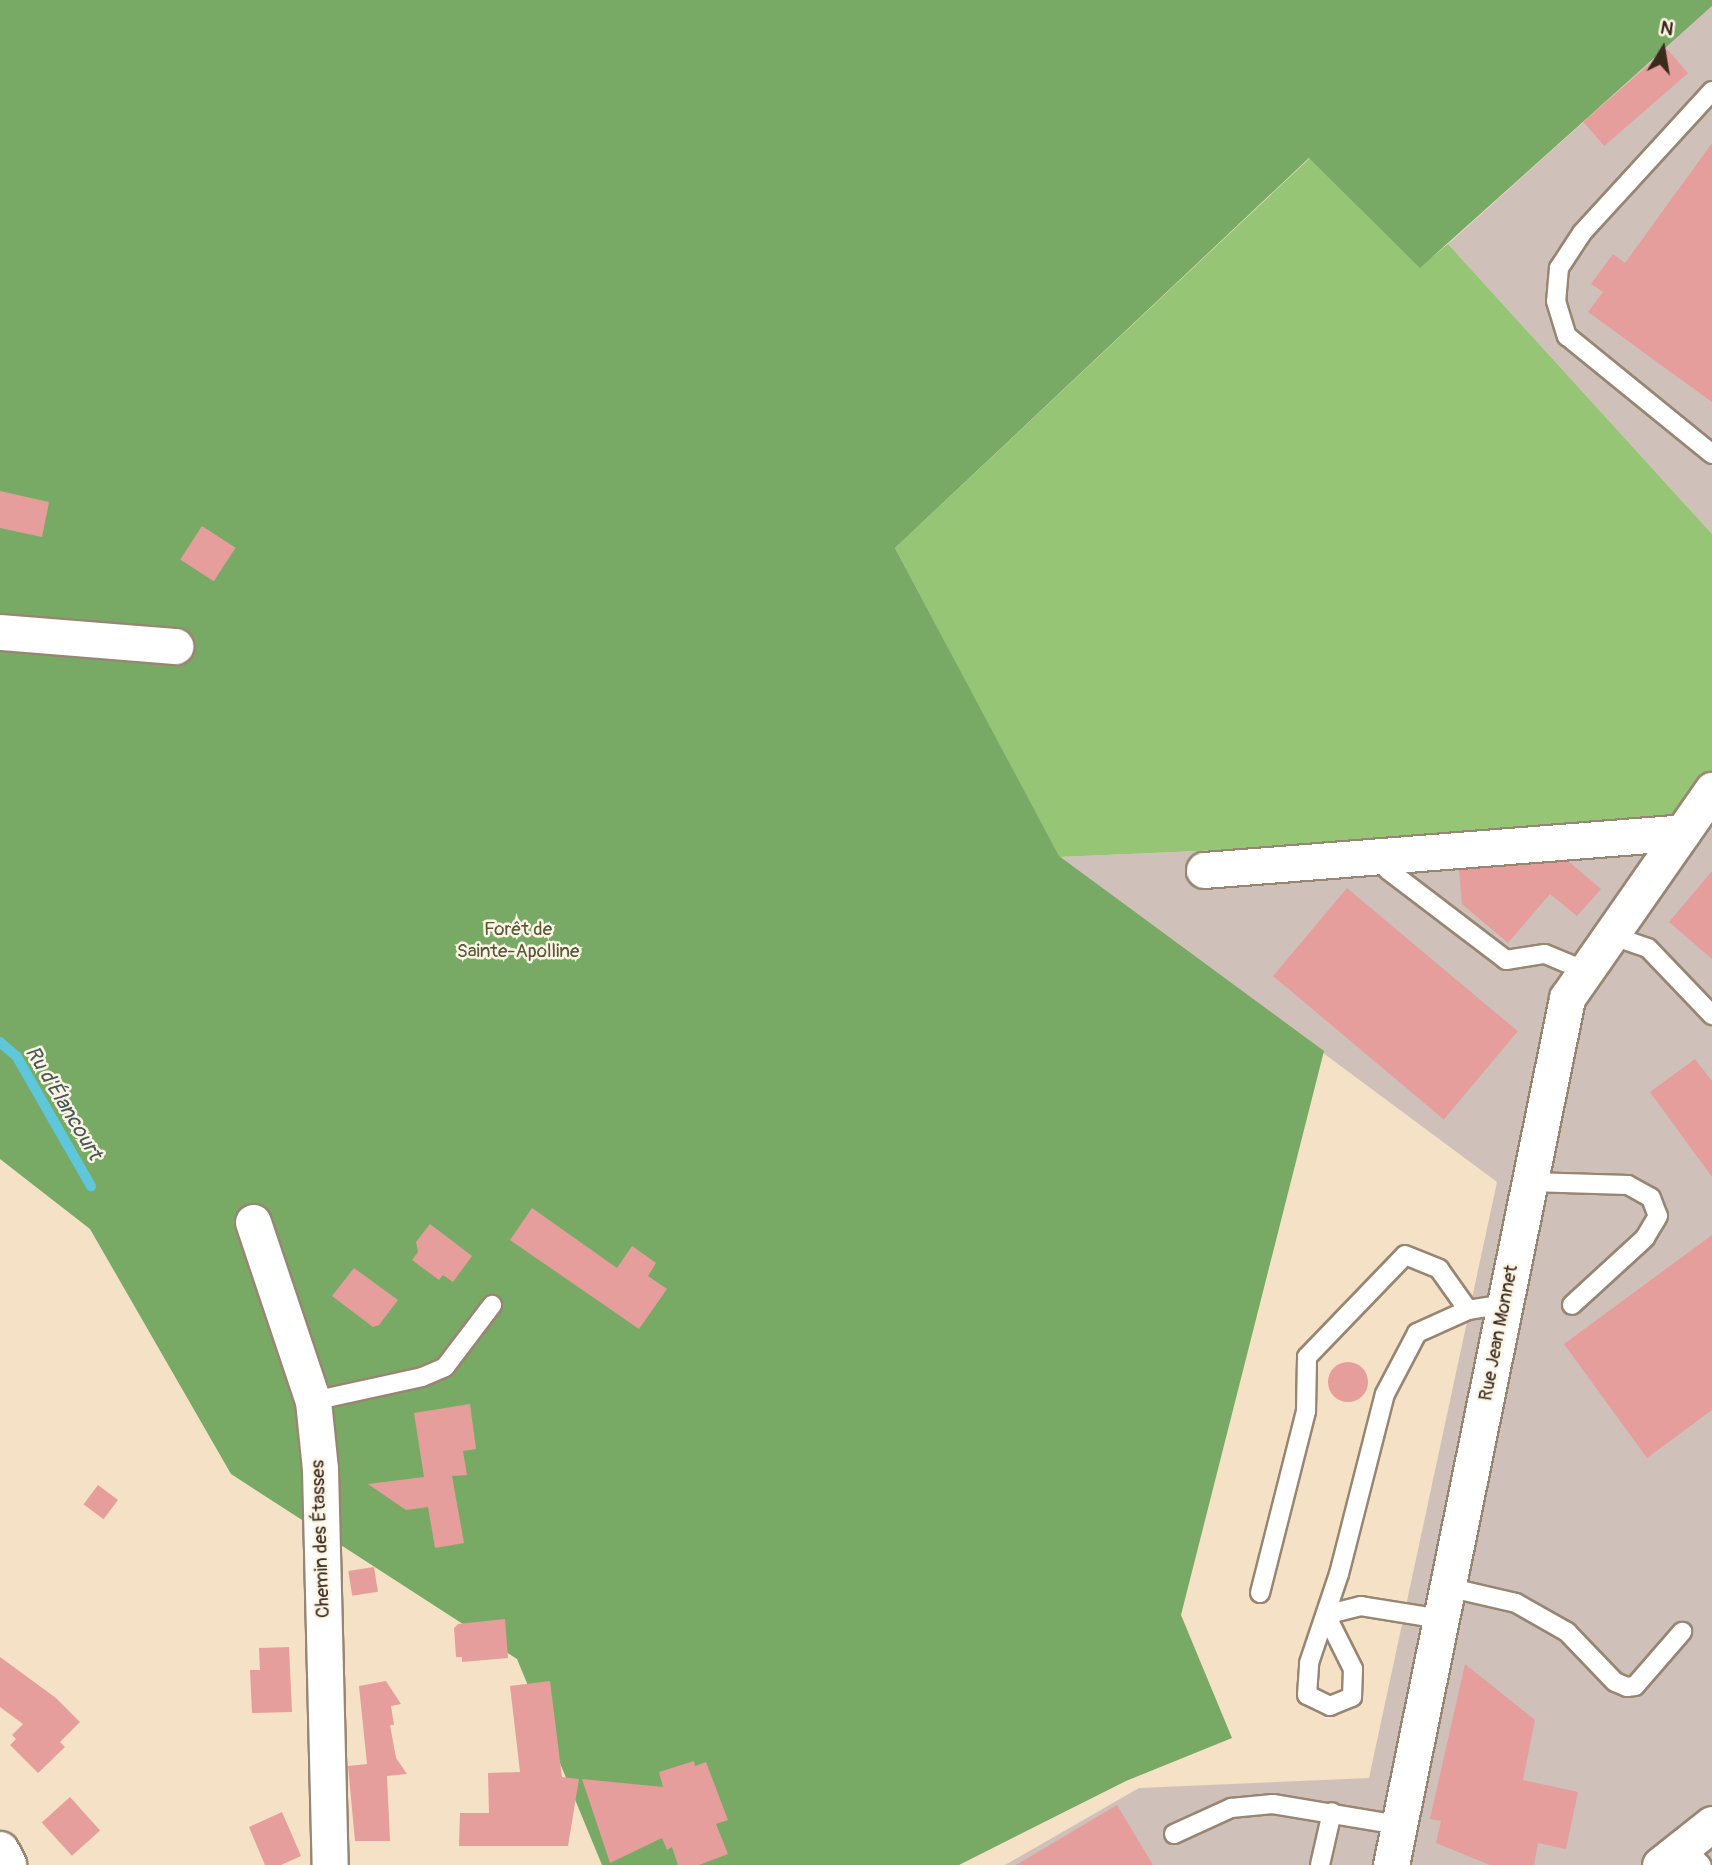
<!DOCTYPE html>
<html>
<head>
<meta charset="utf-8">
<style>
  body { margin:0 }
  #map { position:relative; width:1712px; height:1865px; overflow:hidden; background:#f5e1c6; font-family:Pangolin,sans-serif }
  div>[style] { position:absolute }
  .industrial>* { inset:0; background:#cfc1ba }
  .green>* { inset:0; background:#95c575 }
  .forest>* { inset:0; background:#78aa66 }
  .stream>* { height:10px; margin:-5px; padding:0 5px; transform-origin:5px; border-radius:5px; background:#5fc7dc }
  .building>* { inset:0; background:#e59e9b; transform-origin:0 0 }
  .round { border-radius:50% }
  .roads { filter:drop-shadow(2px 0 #988672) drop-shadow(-2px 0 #988672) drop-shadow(0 2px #988672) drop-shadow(0 -2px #988672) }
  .service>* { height:18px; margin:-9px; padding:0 9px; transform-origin:9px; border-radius:9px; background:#fff }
  .minor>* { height:35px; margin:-17.5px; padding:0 17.5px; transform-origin:17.5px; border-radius:17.5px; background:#fff }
  .secondary>* { height:38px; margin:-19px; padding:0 19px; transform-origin:19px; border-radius:19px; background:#fff }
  span { translate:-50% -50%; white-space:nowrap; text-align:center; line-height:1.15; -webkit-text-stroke:5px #fcf5e5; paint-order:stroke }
  .park-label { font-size:19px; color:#565838 }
  .street-label { font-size:19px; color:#3b2a1e }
  .water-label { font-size:21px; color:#465957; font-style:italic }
  .north { position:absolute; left:1628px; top:14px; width:70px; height:70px; -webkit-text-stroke:5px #fcf5e5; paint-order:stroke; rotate:11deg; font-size:19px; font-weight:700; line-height:28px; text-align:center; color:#3b2a1e }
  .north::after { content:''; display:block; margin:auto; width:24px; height:32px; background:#3b2a1e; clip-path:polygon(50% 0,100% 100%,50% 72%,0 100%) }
</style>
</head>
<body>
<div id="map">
  <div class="industrial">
    <div style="clip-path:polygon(1712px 6px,1712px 534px,1448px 244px)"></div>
    <div style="clip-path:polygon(1712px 788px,1712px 1865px,1005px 1865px,1139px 1788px,1369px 1778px,1497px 1182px,1059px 857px,1681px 830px)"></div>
  </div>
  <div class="green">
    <div style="clip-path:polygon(1310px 158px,1420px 267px,1448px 244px,1712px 534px,1712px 787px,1681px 830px,1059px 857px,895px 548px)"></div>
  </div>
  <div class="forest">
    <div style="clip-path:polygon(0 0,1712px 0,1712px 6px,1420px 268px,1309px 158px,895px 548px,1059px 856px,1324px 1051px,1181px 1615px,1232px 1738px,1126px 1781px,959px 1865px,602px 1865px,517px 1659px,231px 1474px,90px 1229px,0 1159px)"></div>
  </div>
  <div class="stream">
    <div style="left:0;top:1042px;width:23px;rotate:41deg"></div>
    <div style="left:17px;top:1057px;width:149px;rotate:60.2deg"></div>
  </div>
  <div class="building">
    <div style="left:1667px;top:49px;width:32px;height:111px;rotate:49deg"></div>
    <div style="clip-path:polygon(1712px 143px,1712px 402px,1588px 312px,1603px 292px,1591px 284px,1613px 254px,1625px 263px)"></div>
    <div style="clip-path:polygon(0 491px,49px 502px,42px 537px,0 528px)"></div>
    <div style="left:202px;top:526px;width:40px;height:40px;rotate:33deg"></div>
    <div style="clip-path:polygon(1568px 861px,1601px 889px,1577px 916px,1550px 894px,1508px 943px,1462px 904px,1459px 870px)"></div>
    <div style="clip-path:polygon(1712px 871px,1712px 959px,1669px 922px)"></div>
    <div style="left:1347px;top:888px;width:223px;height:115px;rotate:40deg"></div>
    <div style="clip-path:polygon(1695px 1059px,1712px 1081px,1712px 1177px,1650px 1092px)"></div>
    <div style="clip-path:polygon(532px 1208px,617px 1268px,632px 1246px,656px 1263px,648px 1276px,667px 1289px,639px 1329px,510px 1240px)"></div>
    <div style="clip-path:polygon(430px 1224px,472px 1256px,453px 1282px,443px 1275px,439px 1280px,412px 1260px,418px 1252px,416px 1242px)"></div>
    <div style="clip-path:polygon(1712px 1235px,1712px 1410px,1647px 1458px,1564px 1344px)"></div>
    <div style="clip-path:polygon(354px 1268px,398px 1300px,379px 1325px,373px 1327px,332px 1296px)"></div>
    <div class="round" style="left:1328px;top:1362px;width:40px;height:40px"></div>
    <div style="clip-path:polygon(470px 1404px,476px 1449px,463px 1451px,467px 1475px,452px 1476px,464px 1543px,435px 1548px,428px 1507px,406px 1510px,368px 1484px,424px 1477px,414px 1413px)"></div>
    <div style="left:98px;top:1485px;width:25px;height:24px;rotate:37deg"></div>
    <div style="left:374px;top:1567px;width:25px;height:26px;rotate:81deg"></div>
    <div style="clip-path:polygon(505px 1619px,508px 1658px,462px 1662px,462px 1657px,456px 1657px,454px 1628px,458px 1624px)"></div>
    <div style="clip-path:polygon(289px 1647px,292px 1712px,252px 1713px,250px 1670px,260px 1670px,259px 1648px)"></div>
    <div style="clip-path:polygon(0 1657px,56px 1698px,80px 1722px,60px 1742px,65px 1747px,38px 1773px,10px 1745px,16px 1739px,12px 1735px,23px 1724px,0 1707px)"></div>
    <div style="clip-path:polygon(1465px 1664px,1535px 1720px,1523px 1780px,1578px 1792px,1566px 1849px,1538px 1843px,1534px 1865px,1490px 1865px,1436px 1843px,1441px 1821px,1430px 1819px)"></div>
    <div style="clip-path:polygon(386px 1681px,401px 1704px,391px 1706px,394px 1725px,390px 1725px,396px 1758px,407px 1774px,387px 1776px,390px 1841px,355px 1841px,348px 1766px,367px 1764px,359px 1686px)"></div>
    <div style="clip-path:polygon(550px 1681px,562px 1777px,579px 1779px,568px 1846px,459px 1846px,460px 1813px,489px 1813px,488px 1773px,520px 1772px,510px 1686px)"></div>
    <div style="clip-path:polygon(694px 1761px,695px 1766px,706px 1762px,728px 1820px,716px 1824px,728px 1854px,699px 1865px,678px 1865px,672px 1847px,667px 1850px,662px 1838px,610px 1863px,582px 1779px,663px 1787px,659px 1772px)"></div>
    <div style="left:70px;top:1797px;width:45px;height:38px;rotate:48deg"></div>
    <div style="clip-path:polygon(1117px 1805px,1153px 1865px,1016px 1865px)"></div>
    <div style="clip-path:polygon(282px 1812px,301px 1856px,281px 1865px,265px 1865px,249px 1827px)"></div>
  </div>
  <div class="roads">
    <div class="service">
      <div style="left:1712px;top:91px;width:193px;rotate:132.5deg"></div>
      <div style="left:1582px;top:233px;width:42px;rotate:123.3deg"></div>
      <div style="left:1559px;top:268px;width:33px;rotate:95deg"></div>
      <div style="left:1556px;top:301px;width:37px;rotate:73deg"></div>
      <div style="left:1567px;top:336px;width:187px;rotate:39.1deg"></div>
      <div style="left:1388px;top:870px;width:148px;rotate:37.3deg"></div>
      <div style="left:1506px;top:960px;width:39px;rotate:-9deg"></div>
      <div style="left:1545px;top:954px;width:44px;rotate:22.5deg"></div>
      <div style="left:1610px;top:935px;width:40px;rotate:18.9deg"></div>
      <div style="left:1648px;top:948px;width:93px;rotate:46.3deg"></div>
      <div style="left:1530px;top:1182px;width:98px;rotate:1.8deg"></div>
      <div style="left:1628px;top:1185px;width:26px;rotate:29deg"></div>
      <div style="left:1651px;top:1198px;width:19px;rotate:69deg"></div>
      <div style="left:1658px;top:1216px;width:26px;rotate:121deg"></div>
      <div style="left:1645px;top:1238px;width:99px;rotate:137.5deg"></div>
      <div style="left:313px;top:1401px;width:112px;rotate:-12.4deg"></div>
      <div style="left:422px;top:1377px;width:25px;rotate:-23deg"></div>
      <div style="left:445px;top:1367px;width:78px;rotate:-52.8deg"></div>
      <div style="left:1447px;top:1587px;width:71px;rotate:13.1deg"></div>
      <div style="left:1516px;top:1603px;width:59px;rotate:29.6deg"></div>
      <div style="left:1567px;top:1632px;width:69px;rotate:46.2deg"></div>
      <div style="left:1615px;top:1682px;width:13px;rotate:23deg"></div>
      <div style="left:1627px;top:1687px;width:8px;rotate:-7deg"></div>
      <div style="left:1635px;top:1686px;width:72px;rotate:-49deg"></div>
      <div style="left:1260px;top:1593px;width:188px;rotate:-75.8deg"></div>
      <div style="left:1306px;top:1411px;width:54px;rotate:-88.9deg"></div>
      <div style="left:1307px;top:1357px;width:141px;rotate:-46.1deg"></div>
      <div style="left:1405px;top:1255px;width:37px;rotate:22deg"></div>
      <div style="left:1439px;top:1269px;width:50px;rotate:54.7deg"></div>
      <div style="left:1441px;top:1619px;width:81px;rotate:-170.8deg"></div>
      <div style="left:1361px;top:1606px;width:36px;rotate:166deg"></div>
      <div style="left:1326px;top:1615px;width:60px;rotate:63.4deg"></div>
      <div style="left:1353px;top:1669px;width:28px;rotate:92deg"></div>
      <div style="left:1352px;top:1697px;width:24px;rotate:158deg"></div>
      <div style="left:1330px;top:1706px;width:25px;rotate:-154deg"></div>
      <div style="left:1307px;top:1695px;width:32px;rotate:-86deg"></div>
      <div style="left:1309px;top:1663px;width:94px;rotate:-71.4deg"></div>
      <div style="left:1339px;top:1574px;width:186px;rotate:-75.7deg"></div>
      <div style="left:1385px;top:1394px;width:69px;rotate:-62.3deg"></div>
      <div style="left:1417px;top:1333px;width:56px;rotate:-24.3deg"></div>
      <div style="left:1468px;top:1310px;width:37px;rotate:-9deg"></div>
      <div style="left:1174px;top:1834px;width:63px;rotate:-24.5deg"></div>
      <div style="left:1231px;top:1808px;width:42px;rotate:-5.4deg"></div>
      <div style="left:1273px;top:1804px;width:128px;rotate:9.5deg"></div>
      <div style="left:1684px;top:1846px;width:26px;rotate:47deg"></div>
      <div style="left:1320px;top:1865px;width:54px;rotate:-77.2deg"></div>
    </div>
    <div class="minor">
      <div style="left:0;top:632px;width:176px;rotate:4.6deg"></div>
      <div style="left:1204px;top:870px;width:480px;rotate:-4.5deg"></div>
      <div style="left:253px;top:1222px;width:189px;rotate:71.5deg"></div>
      <div style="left:313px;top:1401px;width:68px;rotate:84.1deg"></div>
      <div style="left:320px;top:1469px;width:396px;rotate:88.6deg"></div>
      <div style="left:1391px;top:1865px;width:885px;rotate:-78.52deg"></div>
      <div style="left:1567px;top:998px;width:254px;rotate:-55.1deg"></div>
      <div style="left:1660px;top:1865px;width:66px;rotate:-38.3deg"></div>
    </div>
    <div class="secondary">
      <div style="left:0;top:1851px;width:16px;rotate:63deg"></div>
    </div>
  </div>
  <div class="park-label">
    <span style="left:518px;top:941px">Forêt de<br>Sainte-Apolline</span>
  </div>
  <div class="street-label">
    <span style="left:1499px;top:1333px;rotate:-79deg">Rue Jean Monnet</span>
    <span style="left:321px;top:1539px;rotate:-92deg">Chemin des Étasses</span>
  </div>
  <div class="water-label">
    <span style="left:63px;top:1103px;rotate:59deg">Ru d'Élancourt</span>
  </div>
  <div class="north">N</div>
</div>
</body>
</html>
